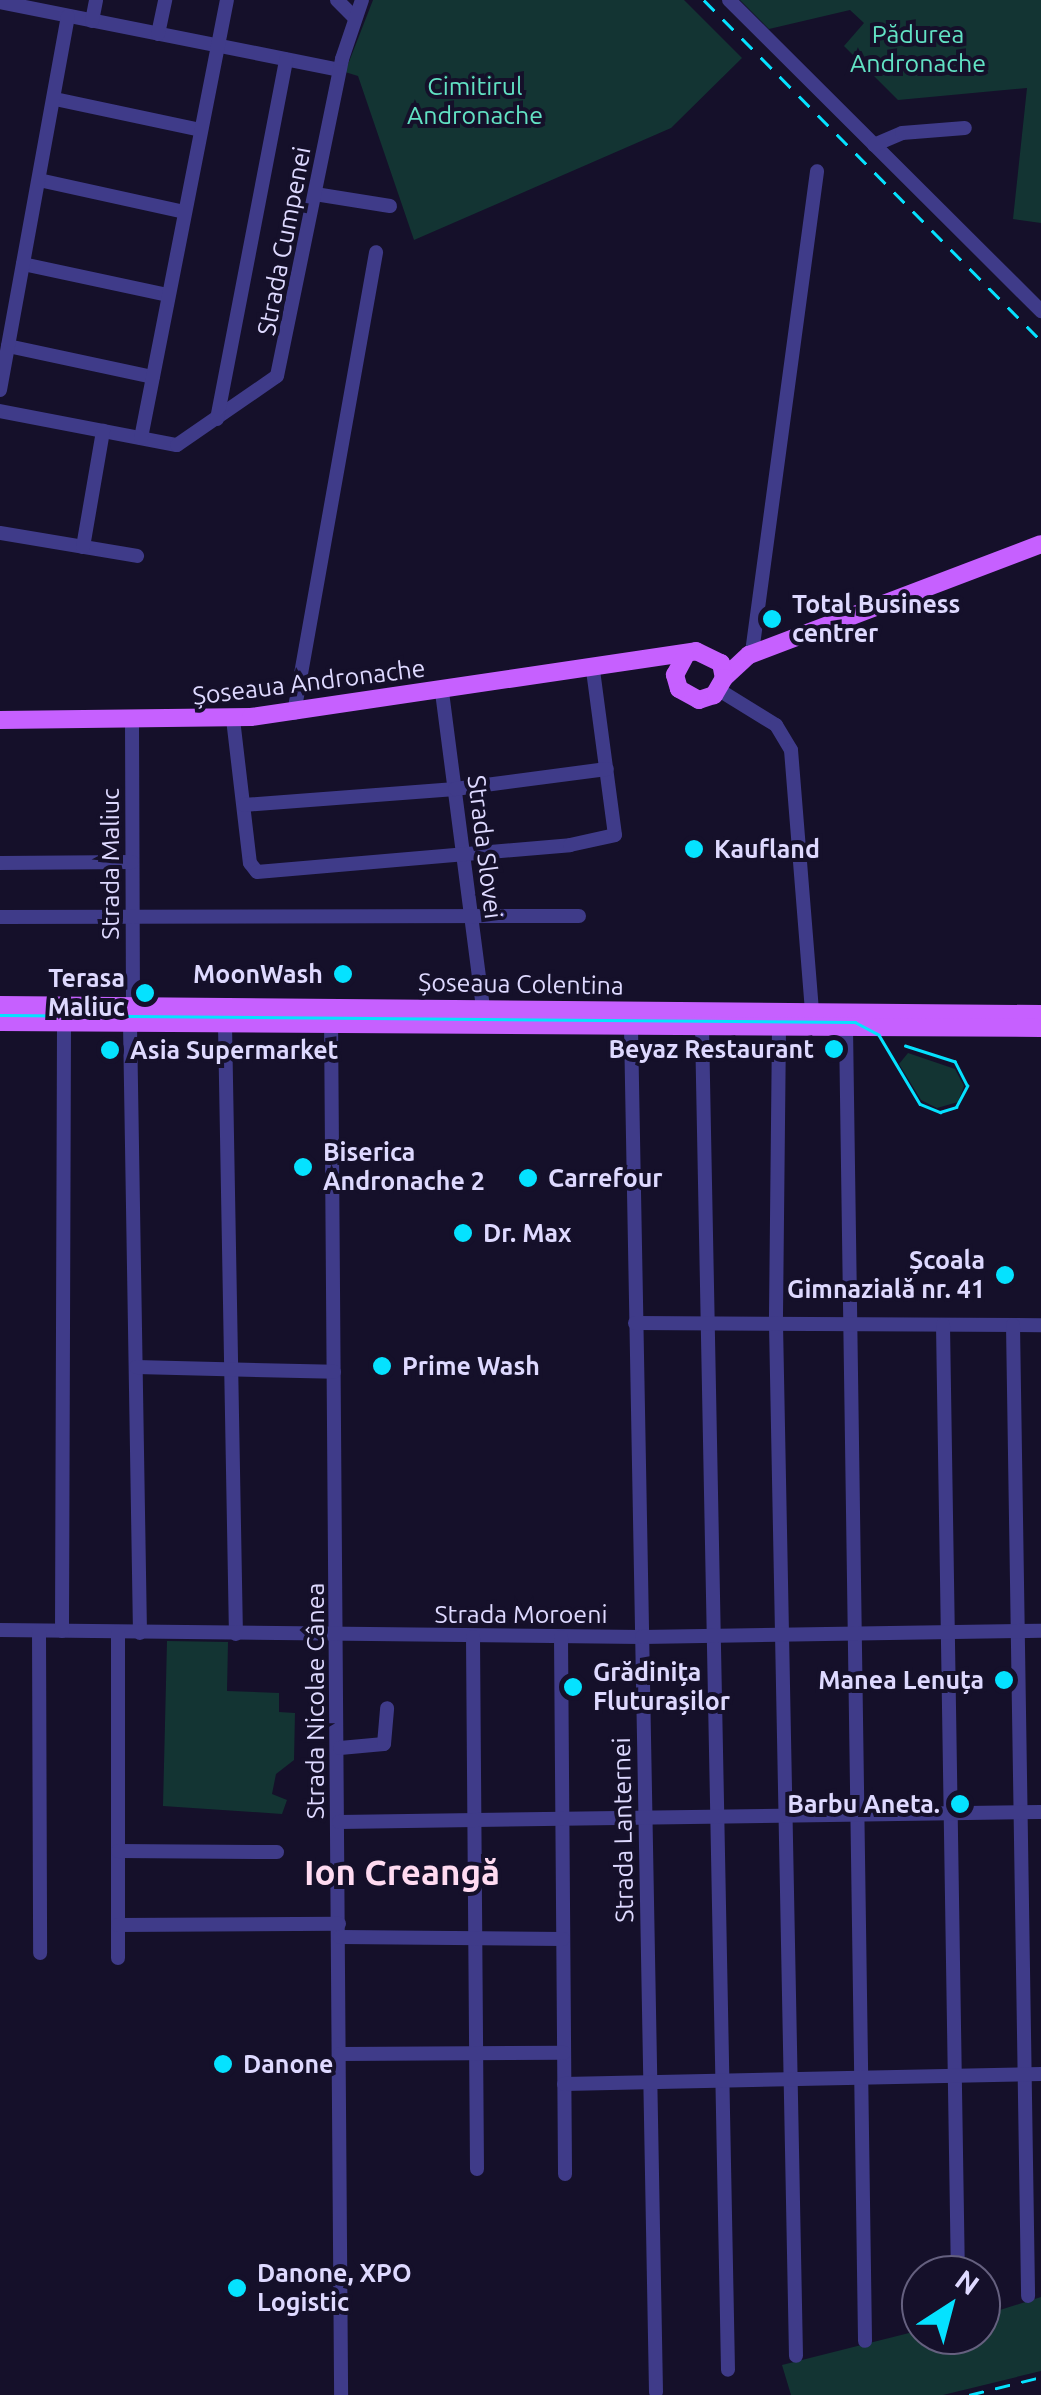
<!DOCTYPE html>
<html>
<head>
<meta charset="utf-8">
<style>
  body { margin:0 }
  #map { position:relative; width:1041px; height:2395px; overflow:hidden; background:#15102a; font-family:Ubuntu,sans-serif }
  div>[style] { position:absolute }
  .green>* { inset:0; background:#133433 }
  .minor>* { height:14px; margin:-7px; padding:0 7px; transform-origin:7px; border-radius:7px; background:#3f3b89 }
  .major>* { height:18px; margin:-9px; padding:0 9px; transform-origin:9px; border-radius:9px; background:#c660ff }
  .tram>* { height:2.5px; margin:-1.25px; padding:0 1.25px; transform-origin:1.25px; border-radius:1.25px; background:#05e2ff }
  .rail>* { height:2.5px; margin-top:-1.25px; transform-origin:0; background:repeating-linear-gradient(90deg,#05e2ff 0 15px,transparent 0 27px) }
  .dots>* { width:28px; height:28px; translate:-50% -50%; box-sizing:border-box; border:5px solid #15102a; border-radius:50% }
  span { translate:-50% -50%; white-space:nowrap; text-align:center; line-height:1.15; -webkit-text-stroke:8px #15102a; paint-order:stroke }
  .park-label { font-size:25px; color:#62e2c4 }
  .street-label { font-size:25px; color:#ded9ff }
  .poi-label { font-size:25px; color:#ded9ff; font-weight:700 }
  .left { translate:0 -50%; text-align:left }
  .right { translate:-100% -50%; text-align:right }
  .district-label { font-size:35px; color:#ffdbf1; font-weight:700 }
  .north { position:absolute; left:901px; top:2255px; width:100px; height:100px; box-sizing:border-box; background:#15102a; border:2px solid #65607f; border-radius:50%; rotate:36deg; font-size:28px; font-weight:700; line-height:40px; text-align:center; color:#ded9ff }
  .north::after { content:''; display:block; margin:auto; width:35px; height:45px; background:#05e2ff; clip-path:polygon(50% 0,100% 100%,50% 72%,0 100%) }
</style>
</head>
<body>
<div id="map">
  <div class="green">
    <div style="clip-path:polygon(373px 0,684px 0,742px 58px,671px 128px,414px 240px,358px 76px,345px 72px)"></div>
    <div style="clip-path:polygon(740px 0,1041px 0,1041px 223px,1013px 219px,1027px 88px,898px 100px,844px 46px,864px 23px,850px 10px,769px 29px)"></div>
    <div style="clip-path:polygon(908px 1053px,955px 1069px,964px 1086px,958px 1102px,937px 1108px,921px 1100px,899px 1064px)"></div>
    <div style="clip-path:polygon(167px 1641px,228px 1642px,227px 1691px,279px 1693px,279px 1712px,295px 1713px,294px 1760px,276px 1774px,272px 1794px,287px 1800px,282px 1814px,163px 1806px)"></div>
    <div style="clip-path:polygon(1041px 2297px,1041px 2371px,943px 2395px,791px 2395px,782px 2365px,921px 2330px,921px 2335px,981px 2335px,981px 2316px)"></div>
  </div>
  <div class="minor">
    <div style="left:337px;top:0;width:25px;rotate:45deg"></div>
    <div style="left:729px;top:0;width:441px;rotate:44.9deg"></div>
    <div style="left:0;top:2px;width:346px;rotate:11.3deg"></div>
    <div style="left:92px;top:21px;width:21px;rotate:-79deg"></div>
    <div style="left:158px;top:34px;width:35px;rotate:-78deg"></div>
    <div style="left:55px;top:99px;width:149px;rotate:12deg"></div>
    <div style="left:874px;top:145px;width:30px;rotate:-23deg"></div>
    <div style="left:902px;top:133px;width:63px;rotate:-4.5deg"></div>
    <div style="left:39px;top:180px;width:149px;rotate:12.4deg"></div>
    <div style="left:315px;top:194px;width:76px;rotate:9.1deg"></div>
    <div style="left:23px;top:264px;width:148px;rotate:12.1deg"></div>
    <div style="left:8px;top:346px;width:148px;rotate:12.1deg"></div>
    <div style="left:0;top:390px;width:380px;rotate:-79.7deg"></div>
    <div style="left:0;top:411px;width:180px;rotate:10.9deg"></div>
    <div style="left:177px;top:445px;width:121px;rotate:-34.6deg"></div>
    <div style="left:277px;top:376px;width:324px;rotate:-78.4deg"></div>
    <div style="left:342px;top:59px;width:62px;rotate:-71.3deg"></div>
    <div style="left:217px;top:419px;width:366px;rotate:-79.1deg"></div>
    <div style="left:141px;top:438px;width:446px;rotate:-78.9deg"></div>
    <div style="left:0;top:533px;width:139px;rotate:9.5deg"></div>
    <div style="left:83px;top:547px;width:118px;rotate:-80.2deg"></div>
    <div style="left:753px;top:645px;width:478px;rotate:-82.3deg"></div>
    <div style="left:719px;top:690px;width:67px;rotate:31.6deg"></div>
    <div style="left:776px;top:725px;width:29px;rotate:59deg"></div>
    <div style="left:791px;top:750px;width:262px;rotate:85.4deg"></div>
    <div style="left:442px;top:692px;width:320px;rotate:82.6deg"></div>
    <div style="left:294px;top:713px;width:468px;rotate:-79.9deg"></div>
    <div style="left:233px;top:719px;width:145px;rotate:83.3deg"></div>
    <div style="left:250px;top:863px;width:11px;rotate:52deg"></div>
    <div style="left:257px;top:872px;width:314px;rotate:-4.9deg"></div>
    <div style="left:570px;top:845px;width:46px;rotate:-12.5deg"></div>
    <div style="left:615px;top:835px;width:166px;rotate:-97.6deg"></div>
    <div style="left:132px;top:721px;width:286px;rotate:89.8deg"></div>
    <div style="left:244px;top:805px;width:212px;rotate:-4.3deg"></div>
    <div style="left:455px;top:789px;width:153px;rotate:-7.5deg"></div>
    <div style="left:0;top:863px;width:132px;rotate:-0.4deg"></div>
    <div style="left:0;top:917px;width:579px;rotate:-0.1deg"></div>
    <div style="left:331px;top:1016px;width:1379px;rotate:89.58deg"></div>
    <div style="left:130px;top:1024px;width:609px;rotate:89.06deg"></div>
    <div style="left:225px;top:1025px;width:609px;rotate:88.97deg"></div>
    <div style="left:631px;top:1028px;width:1364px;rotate:88.95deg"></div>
    <div style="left:702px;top:1028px;width:1342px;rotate:88.89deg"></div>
    <div style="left:779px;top:1028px;width:296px;rotate:90.6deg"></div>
    <div style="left:776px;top:1324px;width:1032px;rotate:88.89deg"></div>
    <div style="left:846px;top:1028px;width:1313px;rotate:89.17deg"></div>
    <div style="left:635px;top:1323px;width:406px;rotate:0.3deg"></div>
    <div style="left:943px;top:1325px;width:950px;rotate:89.1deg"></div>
    <div style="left:1013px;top:1325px;width:971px;rotate:89.11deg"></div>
    <div style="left:136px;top:1367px;width:198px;rotate:1.4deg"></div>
    <div style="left:0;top:1630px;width:642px;rotate:0.62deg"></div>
    <div style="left:642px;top:1637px;width:399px;rotate:-0.9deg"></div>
    <div style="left:39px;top:1631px;width:322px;rotate:89.8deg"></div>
    <div style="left:62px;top:1631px;width:608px;rotate:-89.81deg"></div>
    <div style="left:118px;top:1633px;width:325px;rotate:90deg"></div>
    <div style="left:473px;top:1637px;width:532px;rotate:89.57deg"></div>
    <div style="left:561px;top:1637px;width:537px;rotate:89.57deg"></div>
    <div style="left:340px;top:1748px;width:44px;rotate:-5.2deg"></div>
    <div style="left:384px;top:1744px;width:36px;rotate:-85deg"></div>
    <div style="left:339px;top:1822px;width:702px;rotate:-0.82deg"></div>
    <div style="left:118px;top:1851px;width:159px;rotate:0.4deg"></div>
    <div style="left:118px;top:1925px;width:221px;rotate:-0.3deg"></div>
    <div style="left:340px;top:1937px;width:223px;rotate:0.5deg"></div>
    <div style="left:340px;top:2054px;width:224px;rotate:-0.3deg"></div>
    <div style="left:564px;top:2084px;width:477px;rotate:-1.2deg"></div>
  </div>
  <div class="major">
    <div style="left:724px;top:678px;width:34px;rotate:-43deg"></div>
    <div style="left:749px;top:655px;width:312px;rotate:-20.8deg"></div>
    <div style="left:0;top:720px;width:251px;rotate:-0.7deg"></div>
    <div style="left:251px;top:717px;width:450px;rotate:-8.4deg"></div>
    <div style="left:696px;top:651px;width:28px;rotate:26deg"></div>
    <div style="left:721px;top:663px;width:15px;rotate:79deg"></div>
    <div style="left:724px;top:678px;width:20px;rotate:120deg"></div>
    <div style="left:714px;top:695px;width:16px;rotate:162deg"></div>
    <div style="left:699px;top:700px;width:23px;rotate:-151deg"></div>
    <div style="left:679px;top:689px;width:15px;rotate:-106deg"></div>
    <div style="left:675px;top:675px;width:21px;rotate:-62deg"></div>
    <div style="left:0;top:1005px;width:1041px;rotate:0.5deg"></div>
    <div style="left:0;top:1022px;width:1041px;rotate:0.33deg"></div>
  </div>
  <div class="tram">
    <div style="left:0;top:1015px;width:855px;rotate:0.47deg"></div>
    <div style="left:855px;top:1022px;width:27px;rotate:28deg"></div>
    <div style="left:879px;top:1035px;width:80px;rotate:59.3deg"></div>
    <div style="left:920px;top:1104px;width:22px;rotate:22deg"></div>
    <div style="left:940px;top:1112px;width:17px;rotate:-17deg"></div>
    <div style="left:956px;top:1107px;width:24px;rotate:-62deg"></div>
    <div style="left:967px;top:1086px;width:27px;rotate:-117deg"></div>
    <div style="left:955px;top:1062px;width:52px;rotate:-162.3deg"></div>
  </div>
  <div class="rail">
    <div style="left:704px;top:0;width:479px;rotate:45.3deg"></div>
    <div style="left:969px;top:2395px;width:74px;rotate:-14deg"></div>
  </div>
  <div class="dots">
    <div style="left:772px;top:619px;background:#05e2ff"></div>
    <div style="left:694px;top:849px;background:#05e2ff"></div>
    <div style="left:343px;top:974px;background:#05e2ff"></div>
    <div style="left:145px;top:993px;background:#05e2ff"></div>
    <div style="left:834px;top:1049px;background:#05e2ff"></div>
    <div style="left:110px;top:1050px;background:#05e2ff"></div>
    <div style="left:303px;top:1167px;background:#05e2ff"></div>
    <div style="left:528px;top:1178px;background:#05e2ff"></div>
    <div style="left:463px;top:1233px;background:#05e2ff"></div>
    <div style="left:1005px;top:1275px;background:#05e2ff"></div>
    <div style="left:382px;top:1366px;background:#05e2ff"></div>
    <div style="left:1004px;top:1680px;background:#05e2ff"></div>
    <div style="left:573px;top:1687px;background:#05e2ff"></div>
    <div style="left:960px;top:1804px;background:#05e2ff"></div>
    <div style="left:223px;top:2064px;background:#05e2ff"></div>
    <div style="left:237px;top:2288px;background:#05e2ff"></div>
  </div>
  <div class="park-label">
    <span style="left:918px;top:49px">Pădurea<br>Andronache</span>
    <span style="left:475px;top:101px">Cimitirul<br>Andronache</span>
  </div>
  <div class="street-label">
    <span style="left:284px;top:241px;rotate:-79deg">Strada Cumpenei</span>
    <span style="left:309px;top:682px;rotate:-7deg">Șoseaua Andronache</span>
    <span style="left:485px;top:847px;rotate:83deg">Strada Slovei</span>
    <span style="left:110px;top:864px;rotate:-90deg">Strada Maliuc</span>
    <span style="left:521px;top:984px;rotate:1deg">Șoseaua Colentina</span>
    <span style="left:521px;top:1614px">Strada Moroeni</span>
    <span style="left:315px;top:1701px;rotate:-90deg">Strada Nicolae Cânea</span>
    <span style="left:623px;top:1830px;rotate:-91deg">Strada Lanternei</span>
  </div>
  <div class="poi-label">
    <span class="left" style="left:792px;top:619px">Total Business<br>centrer</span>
    <span class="left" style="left:714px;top:849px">Kaufland</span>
    <span class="right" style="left:323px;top:974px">MoonWash</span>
    <span class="right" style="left:125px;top:993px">Terasa<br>Maliuc</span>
    <span class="right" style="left:814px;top:1049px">Beyaz Restaurant</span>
    <span class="left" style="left:130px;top:1050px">Asia Supermarket</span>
    <span class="left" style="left:323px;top:1167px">Biserica<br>Andronache 2</span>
    <span class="left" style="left:548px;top:1178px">Carrefour</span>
    <span class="left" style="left:483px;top:1233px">Dr. Max</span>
    <span class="right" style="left:985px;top:1275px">Școala<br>Gimnazială nr. 41</span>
    <span class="left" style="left:402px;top:1366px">Prime Wash</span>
    <span class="left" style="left:593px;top:1687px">Grădinița<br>Fluturașilor</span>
    <span class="right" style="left:984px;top:1680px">Manea Lenuța</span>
    <span class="right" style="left:940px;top:1804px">Barbu Aneta.</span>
    <span class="left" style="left:243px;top:2064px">Danone</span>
    <span class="left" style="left:257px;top:2288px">Danone, XPO<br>Logistic</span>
  </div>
  <div class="district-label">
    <span style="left:402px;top:1872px">Ion Creangă</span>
  </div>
  <div class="north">N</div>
</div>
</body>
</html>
